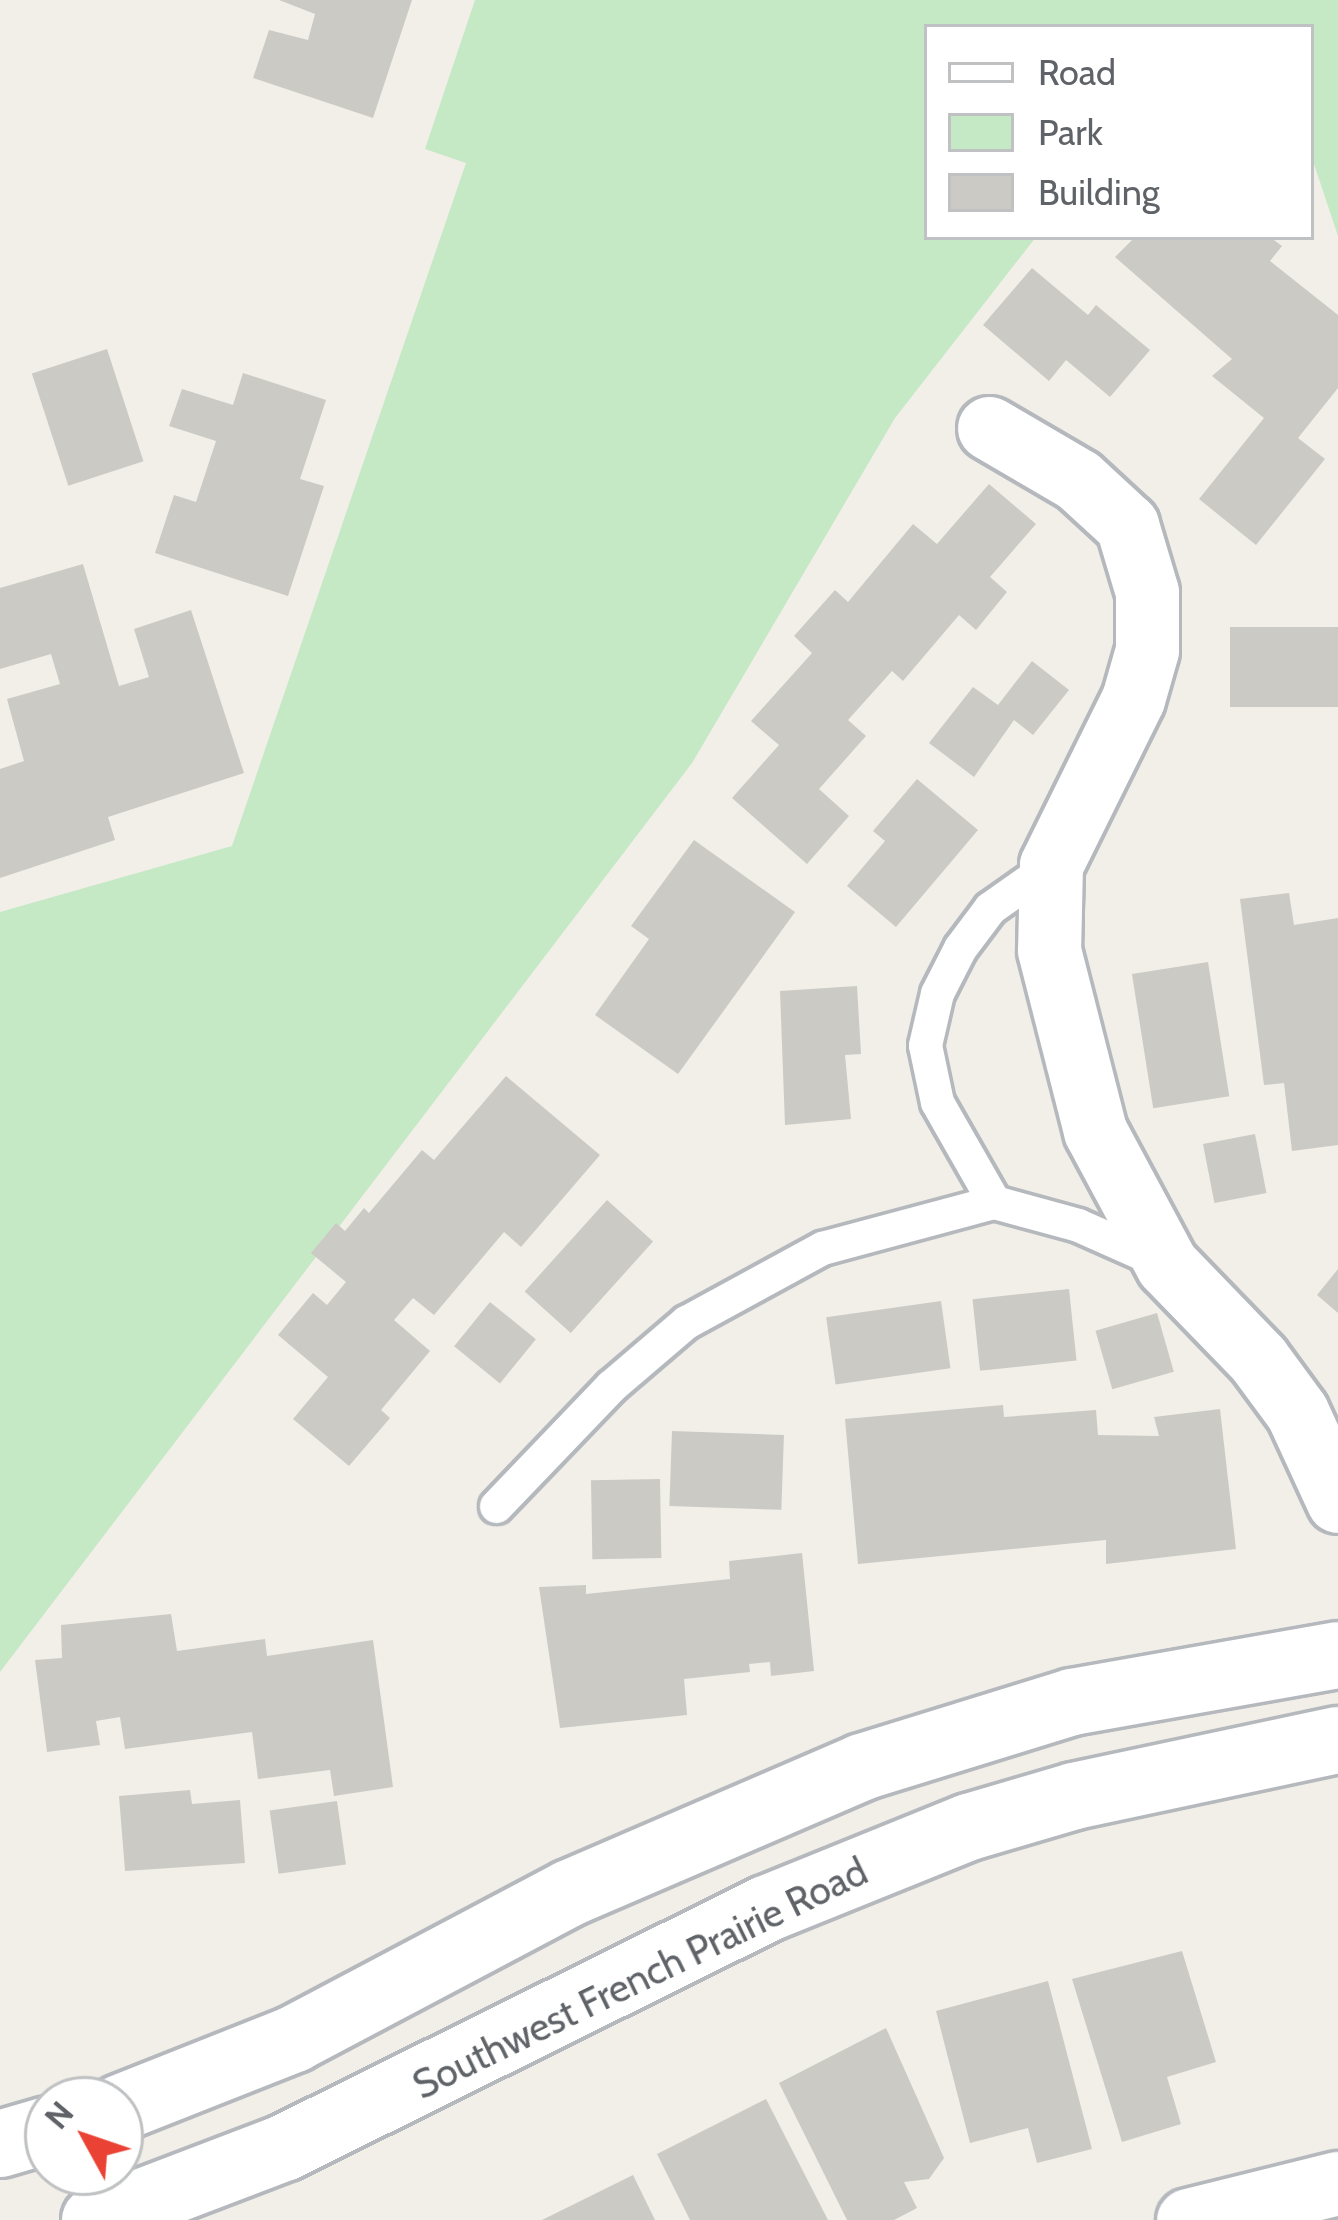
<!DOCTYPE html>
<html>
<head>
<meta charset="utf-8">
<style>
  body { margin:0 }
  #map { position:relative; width:1338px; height:2220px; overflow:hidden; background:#f1efe8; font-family:Cabin,sans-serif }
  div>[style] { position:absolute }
  .green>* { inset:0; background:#c5e8c5 }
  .building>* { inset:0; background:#cccac5; transform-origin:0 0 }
  .roads { filter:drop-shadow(3px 0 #b5b8bc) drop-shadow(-3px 0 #b5b8bc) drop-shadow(0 3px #b5b8bc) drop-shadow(0 -3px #b5b8bc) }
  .lane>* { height:33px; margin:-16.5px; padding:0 16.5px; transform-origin:16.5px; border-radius:16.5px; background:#fff }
  .street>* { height:63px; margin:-31.5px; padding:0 31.5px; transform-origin:31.5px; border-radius:31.5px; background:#fff }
  .secondary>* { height:66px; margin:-33px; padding:0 33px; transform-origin:33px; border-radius:33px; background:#fff }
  span { translate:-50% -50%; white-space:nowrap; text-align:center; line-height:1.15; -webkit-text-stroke:12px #fff; paint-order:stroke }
  .street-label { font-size:39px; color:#5f6368 }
  .legend { position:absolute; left:924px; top:24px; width:390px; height:216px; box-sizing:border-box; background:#fff; border:3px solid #bfc1c3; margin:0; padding:15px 21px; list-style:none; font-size:36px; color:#5f6368 }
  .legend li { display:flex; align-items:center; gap:24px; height:60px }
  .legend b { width:60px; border:3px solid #bfc1c3 }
  .north { position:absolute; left:24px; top:2076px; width:120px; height:120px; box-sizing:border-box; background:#fff; border:3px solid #bfc1c3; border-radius:50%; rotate:310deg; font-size:33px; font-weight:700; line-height:48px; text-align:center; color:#5f6368 }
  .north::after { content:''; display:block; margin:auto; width:42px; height:54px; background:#ea4335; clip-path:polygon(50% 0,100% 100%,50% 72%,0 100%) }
</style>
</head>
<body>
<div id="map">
  <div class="green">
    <div style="clip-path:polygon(475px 0,1338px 0,1338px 236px,1311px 155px,1311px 27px,927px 27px,927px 237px,1036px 237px,895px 418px,692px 763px,0 1672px,0 912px,232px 846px,466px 163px,425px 149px)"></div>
  </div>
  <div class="building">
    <div style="clip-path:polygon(279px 0,412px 0,373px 118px,253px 78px,269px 30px,308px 40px,315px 14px)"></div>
    <div style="clip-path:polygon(1135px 237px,1270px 237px,1282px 246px,1270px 261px,1338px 315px,1338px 388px,1298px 438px,1325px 459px,1256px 545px,1199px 499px,1264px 418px,1212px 376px,1232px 359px,1115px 257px)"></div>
    <div style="clip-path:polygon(1032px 268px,1088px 315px,1096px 305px,1150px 350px,1110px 397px,1066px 360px,1049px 381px,983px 325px)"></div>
    <div style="left:107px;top:349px;width:118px;height:79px;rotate:72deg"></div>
    <div style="clip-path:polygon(243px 373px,326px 400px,300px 479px,324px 486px,288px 596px,155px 553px,174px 495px,196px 502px,216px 441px,169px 426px,182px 389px,233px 405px)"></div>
    <div style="clip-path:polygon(989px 484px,1036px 524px,990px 577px,1007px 592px,976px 630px,959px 615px,903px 681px,892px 671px,848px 720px,866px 736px,819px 789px,849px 816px,807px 864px,732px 798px,779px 745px,751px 721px,812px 653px,794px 636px,835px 590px,848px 602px,913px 524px,937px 544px)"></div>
    <div style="clip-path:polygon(83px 564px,119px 686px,149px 677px,134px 629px,191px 610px,244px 773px,108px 817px,115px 840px,0 878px,0 769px,24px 761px,7px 699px,60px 684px,51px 654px,0 669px,0 588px)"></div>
    <div style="left:1338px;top:627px;width:80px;height:108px;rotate:90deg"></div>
    <div style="clip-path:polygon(1032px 661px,1069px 690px,1033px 735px,1014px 720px,974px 777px,929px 743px,973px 687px,998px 705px)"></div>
    <div style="clip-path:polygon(917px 779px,978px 830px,896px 927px,847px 886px,885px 841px,873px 831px)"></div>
    <div style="clip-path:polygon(694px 840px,795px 912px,678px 1074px,595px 1015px,649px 939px,631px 926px)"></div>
    <div style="clip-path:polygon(1289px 893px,1294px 925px,1338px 918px,1338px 1145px,1292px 1151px,1284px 1083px,1264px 1085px,1240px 899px)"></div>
    <div style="left:1208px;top:962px;width:136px;height:77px;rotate:81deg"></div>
    <div style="clip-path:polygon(857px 986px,861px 1054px,845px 1055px,851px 1119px,785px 1125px,780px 991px)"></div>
    <div style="clip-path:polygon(506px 1076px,600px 1155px,521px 1247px,504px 1232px,434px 1315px,413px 1298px,394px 1320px,430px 1351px,381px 1410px,390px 1418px,349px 1466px,293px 1419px,328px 1377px,278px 1335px,313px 1293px,327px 1305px,346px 1282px,311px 1253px,336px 1223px,345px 1231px,364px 1208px,369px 1213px,422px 1150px,434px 1160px)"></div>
    <div style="left:1255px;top:1134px;width:60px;height:53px;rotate:79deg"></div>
    <div style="left:607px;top:1200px;width:62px;height:123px;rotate:42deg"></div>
    <div style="clip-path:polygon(1338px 1269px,1338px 1313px,1317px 1295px)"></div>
    <div style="left:1069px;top:1289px;width:72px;height:97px;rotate:84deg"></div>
    <div style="left:941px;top:1301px;width:68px;height:116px;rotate:82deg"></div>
    <div style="left:490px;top:1302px;width:59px;height:57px;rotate:39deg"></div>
    <div style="left:1157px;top:1313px;width:61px;height:64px;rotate:74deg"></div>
    <div style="clip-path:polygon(1003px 1405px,1004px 1417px,1096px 1410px,1098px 1435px,1159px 1436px,1154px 1417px,1220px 1409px,1236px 1549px,1106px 1564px,1106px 1540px,858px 1564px,845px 1419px)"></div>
    <div style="left:672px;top:1431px;width:112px;height:75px;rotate:2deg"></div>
    <div style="left:660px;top:1479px;width:79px;height:69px;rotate:89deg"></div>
    <div style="clip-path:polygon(802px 1553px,814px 1671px,771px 1676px,770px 1662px,749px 1664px,750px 1672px,684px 1679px,687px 1715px,560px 1728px,539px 1587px,586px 1585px,586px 1594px,730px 1579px,729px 1561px)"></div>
    <div style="clip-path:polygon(171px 1614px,177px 1651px,265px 1639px,267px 1656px,373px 1640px,393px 1787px,334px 1796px,330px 1770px,258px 1779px,252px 1732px,125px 1749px,120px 1717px,96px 1721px,100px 1745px,47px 1752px,35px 1660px,62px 1658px,61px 1625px)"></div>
    <div style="clip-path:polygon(190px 1790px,192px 1804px,240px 1800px,245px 1863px,125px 1871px,119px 1796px)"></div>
    <div style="left:337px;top:1801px;width:64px;height:68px;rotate:82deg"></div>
    <div style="clip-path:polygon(1182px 1951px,1216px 2062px,1167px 2077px,1181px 2124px,1122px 2142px,1072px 1979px)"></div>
    <div style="clip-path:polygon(1048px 1981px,1092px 2149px,1037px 2163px,1028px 2128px,970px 2143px,936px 2011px)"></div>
    <div style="clip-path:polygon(886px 2028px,944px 2158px,929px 2179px,904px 2182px,917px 2208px,894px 2220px,847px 2220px,779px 2083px)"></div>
    <div style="clip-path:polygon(766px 2099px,828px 2220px,690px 2220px,657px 2154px)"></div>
    <div style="clip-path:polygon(633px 2175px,655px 2220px,542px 2220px)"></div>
  </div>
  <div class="roads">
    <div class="lane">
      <div style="left:994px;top:1202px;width:115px;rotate:-119.7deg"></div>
      <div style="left:937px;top:1102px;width:58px;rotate:-101.9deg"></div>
      <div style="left:925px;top:1045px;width:53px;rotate:-77deg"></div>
      <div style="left:937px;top:993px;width:51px;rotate:-62.9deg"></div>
      <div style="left:960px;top:948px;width:50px;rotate:-53.1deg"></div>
      <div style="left:990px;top:908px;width:75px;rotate:-35.2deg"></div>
      <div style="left:496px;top:1506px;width:166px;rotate:-46.2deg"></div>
      <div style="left:611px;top:1386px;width:99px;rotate:-40.5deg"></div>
      <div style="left:686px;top:1322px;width:155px;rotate:-28.6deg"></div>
      <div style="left:822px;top:1248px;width:178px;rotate:-15deg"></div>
      <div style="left:994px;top:1202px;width:87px;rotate:15.3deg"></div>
      <div style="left:1078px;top:1225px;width:86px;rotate:23.9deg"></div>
    </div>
    <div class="street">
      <div style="left:989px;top:428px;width:103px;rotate:30.3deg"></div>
      <div style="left:1078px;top:480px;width:67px;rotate:42.6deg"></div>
      <div style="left:1127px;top:525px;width:70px;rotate:73.4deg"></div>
      <div style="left:1147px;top:592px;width:58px;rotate:90deg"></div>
      <div style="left:1147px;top:650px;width:51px;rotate:105.9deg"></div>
      <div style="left:1133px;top:699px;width:185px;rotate:116.3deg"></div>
      <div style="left:1051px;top:865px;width:85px;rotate:91.3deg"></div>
      <div style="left:1049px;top:950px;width:187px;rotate:75.7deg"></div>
      <div style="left:1095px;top:1131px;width:152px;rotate:61.8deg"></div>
      <div style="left:1167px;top:1265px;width:131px;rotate:45.9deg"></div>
      <div style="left:1258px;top:1359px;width:66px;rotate:53.7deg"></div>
      <div style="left:1297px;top:1412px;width:98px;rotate:65.3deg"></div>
      <div style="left:1188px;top:2220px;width:154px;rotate:-13.9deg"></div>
    </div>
    <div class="secondary">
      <div style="left:120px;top:2108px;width:187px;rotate:-21.6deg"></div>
      <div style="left:294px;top:2039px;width:312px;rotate:-27.9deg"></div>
      <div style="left:570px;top:1893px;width:318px;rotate:-23.3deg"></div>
      <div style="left:862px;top:1767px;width:220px;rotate:-17.2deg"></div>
      <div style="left:1072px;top:1702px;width:270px;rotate:-10deg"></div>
      <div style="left:0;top:2144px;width:50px;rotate:-16.3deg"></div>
      <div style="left:95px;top:2220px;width:204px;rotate:-20.9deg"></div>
      <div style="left:286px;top:2147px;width:536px;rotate:-26.37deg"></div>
      <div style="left:766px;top:1909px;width:219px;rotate:-22deg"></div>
      <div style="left:969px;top:1827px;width:109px;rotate:-16.4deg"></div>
      <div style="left:1074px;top:1796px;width:270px;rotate:-12deg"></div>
    </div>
  </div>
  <div class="street-label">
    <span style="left:640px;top:1978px;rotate:-26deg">Southwest French Prairie Road</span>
  </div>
  <ul class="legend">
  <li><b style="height:15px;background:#fff"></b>Road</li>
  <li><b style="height:33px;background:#c5e8c5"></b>Park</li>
  <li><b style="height:33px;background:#cccac5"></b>Building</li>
  </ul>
  <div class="north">N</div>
</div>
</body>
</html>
